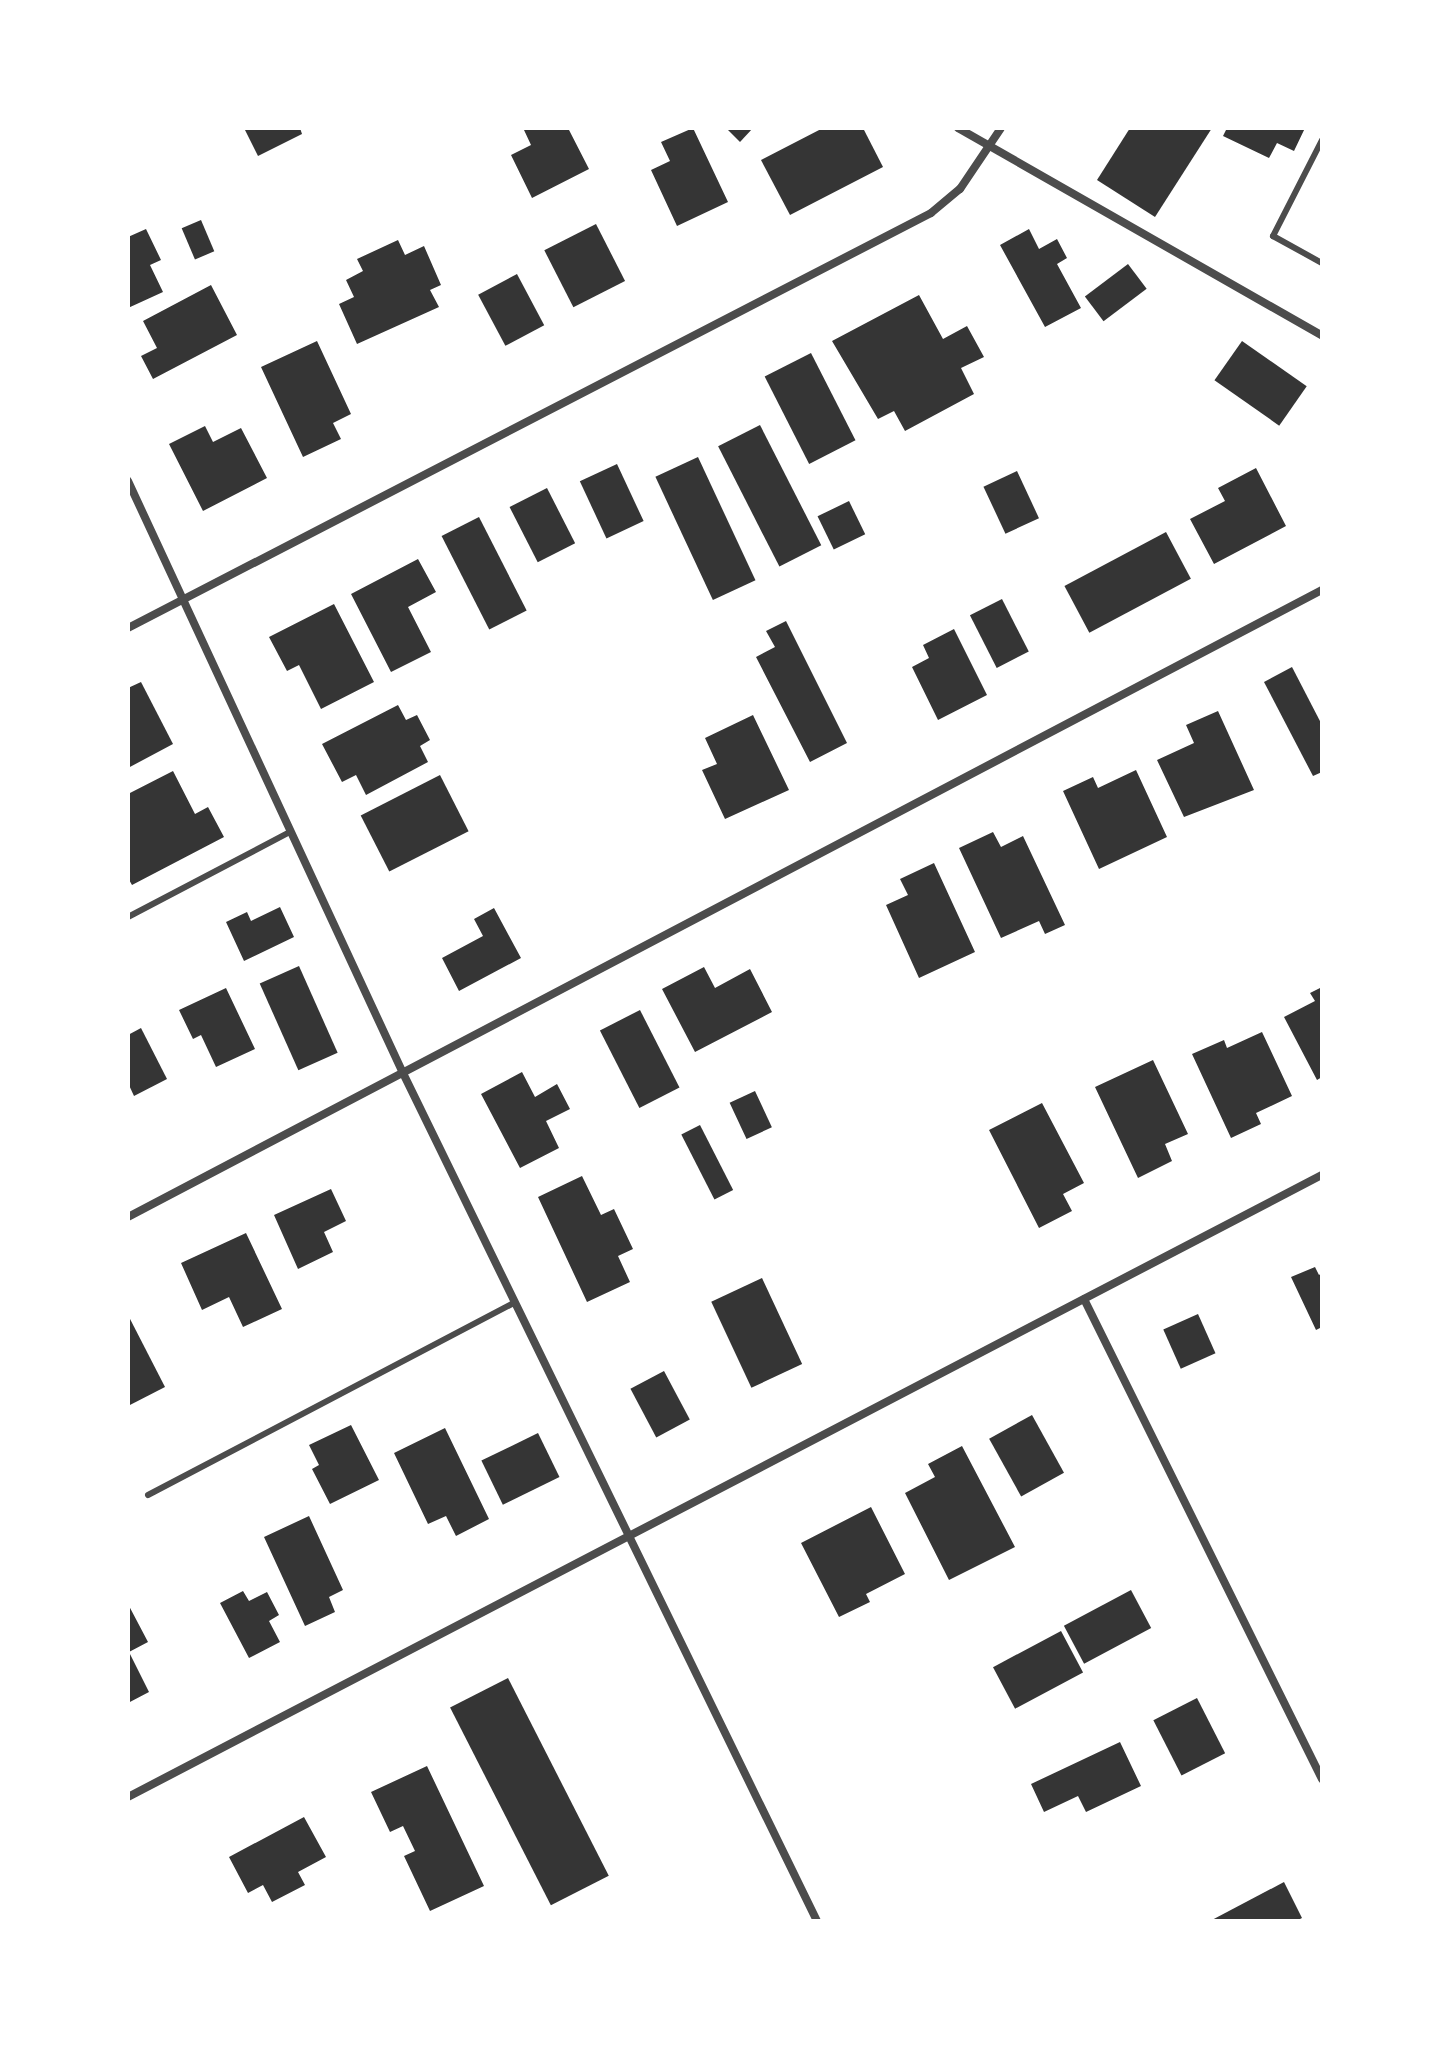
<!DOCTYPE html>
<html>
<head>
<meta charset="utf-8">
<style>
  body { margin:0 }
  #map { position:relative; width:1450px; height:2049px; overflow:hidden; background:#fff; font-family:"Fira Sans",sans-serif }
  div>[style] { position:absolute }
  .building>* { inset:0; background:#353535; transform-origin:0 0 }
  .service>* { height:6px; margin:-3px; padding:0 3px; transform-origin:3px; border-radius:3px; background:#4c4c4c }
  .minor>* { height:8px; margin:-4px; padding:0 4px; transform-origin:4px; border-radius:4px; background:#4c4c4c }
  span { translate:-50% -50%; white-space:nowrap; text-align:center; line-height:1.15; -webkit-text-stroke:6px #fff; paint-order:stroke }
  .frame { position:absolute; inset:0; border:130px solid #fff; pointer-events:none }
</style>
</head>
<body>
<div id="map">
  <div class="building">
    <div style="clip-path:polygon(244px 128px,300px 128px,302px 134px,258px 156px)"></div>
    <div style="clip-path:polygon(527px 128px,568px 128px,589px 169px,532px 198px,511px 155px,531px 145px,524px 130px)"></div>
    <div style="clip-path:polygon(693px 128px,728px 202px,677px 226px,651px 170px,670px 161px,661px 142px)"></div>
    <div style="clip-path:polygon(726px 128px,753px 128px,740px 142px)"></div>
    <div style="clip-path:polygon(823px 128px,863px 128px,883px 167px,790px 215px,761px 160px)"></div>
    <div style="clip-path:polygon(1130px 128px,1212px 128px,1155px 217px,1097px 180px)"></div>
    <div style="clip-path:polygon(1227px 128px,1305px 128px,1294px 151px,1277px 143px,1269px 158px,1223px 136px)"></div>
    <div style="left:201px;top:220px;width:34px;height:21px;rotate:67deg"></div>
    <div style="left:596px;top:224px;width:64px;height:58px;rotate:63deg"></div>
    <div style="clip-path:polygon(146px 229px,161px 260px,150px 265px,163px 292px,128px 308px,128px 237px)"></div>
    <div style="clip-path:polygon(1029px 229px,1039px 249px,1057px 239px,1067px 258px,1057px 264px,1081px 308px,1045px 327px,1000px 245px)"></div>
    <div style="clip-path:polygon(398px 240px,405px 255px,424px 246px,441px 285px,430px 290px,439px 307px,357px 344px,339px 304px,354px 297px,346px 280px,363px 271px,357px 259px)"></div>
    <div style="left:1128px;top:264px;width:31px;height:54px;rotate:53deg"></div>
    <div style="left:517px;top:274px;width:58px;height:44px;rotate:62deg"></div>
    <div style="clip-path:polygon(211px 285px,237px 335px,153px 379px,141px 356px,157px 348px,143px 321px)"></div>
    <div style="clip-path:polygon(919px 295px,943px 339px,967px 326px,984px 357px,961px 368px,974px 394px,905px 431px,894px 411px,878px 419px,832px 341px)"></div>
    <div style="clip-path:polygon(317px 341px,351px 414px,333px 423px,341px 439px,303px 457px,261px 367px)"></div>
    <div style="left:1242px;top:341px;width:79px;height:48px;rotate:35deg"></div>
    <div style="left:811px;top:353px;width:98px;height:52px;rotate:63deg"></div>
    <div style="left:760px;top:425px;width:135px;height:47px;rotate:63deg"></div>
    <div style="clip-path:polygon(205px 426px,213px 442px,241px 428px,267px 478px,203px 511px,169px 444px)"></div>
    <div style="left:698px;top:457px;width:136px;height:47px;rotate:65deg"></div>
    <div style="left:617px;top:464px;width:63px;height:41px;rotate:65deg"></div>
    <div style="clip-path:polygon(1256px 468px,1286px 526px,1214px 564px,1190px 519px,1225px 501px,1218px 488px)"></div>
    <div style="left:1017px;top:471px;width:52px;height:37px;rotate:65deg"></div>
    <div style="left:547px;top:488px;width:62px;height:42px;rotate:63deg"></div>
    <div style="left:849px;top:501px;width:37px;height:35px;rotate:64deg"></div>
    <div style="left:479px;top:517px;width:105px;height:42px;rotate:63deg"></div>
    <div style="left:1166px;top:532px;width:53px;height:115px;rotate:62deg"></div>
    <div style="clip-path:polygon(418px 559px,436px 592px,408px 607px,431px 652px,391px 672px,351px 594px)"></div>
    <div style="left:1002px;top:599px;width:59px;height:36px;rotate:63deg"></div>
    <div style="clip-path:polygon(334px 604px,374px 682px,321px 709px,299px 665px,287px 671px,269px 637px)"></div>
    <div style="clip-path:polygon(786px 621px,847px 743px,810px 762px,756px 657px,775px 647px,766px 631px)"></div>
    <div style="clip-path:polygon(954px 629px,987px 695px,938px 720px,912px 667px,929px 658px,923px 645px)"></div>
    <div style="clip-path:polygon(1292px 667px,1322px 725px,1322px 772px,1313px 776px,1264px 682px)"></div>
    <div style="clip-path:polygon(141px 682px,173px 744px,128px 768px,128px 688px)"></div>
    <div style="clip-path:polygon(398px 705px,406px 720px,417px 715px,430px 740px,420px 746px,428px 762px,366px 795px,356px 775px,342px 782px,322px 744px)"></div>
    <div style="clip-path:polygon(1218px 711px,1254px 790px,1184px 817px,1157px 760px,1194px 743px,1186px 725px)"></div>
    <div style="clip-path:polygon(753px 715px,789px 790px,725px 819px,702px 770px,717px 764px,705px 738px)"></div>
    <div style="clip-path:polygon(1136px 770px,1167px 837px,1099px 869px,1063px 791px,1093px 777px,1098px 788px)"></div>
    <div style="clip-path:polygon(173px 771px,195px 814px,208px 807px,224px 837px,132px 885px,128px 878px,128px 794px)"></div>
    <div style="left:440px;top:775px;width:63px;height:89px;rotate:63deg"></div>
    <div style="clip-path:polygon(993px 832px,1001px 847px,1023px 836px,1065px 925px,1045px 934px,1039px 921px,1001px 938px,959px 848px)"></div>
    <div style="clip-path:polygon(934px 863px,975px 952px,919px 978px,886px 905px,908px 895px,900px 879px)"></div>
    <div style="clip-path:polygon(280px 907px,294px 937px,244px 961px,226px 922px,247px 912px,251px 921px)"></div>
    <div style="clip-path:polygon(494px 908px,521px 958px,459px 991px,442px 958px,483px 936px,474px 919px)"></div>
    <div style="left:299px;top:966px;width:95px;height:43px;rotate:66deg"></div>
    <div style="clip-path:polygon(704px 967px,715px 988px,750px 969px,772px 1012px,695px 1052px,662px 989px)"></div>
    <div style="clip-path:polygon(1322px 987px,1322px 1077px,1317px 1080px,1284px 1017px,1315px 1001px,1310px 993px)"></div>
    <div style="clip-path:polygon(226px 988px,255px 1049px,216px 1067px,201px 1035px,193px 1039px,179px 1010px)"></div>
    <div style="left:640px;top:1010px;width:87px;height:45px;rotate:63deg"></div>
    <div style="clip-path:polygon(141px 1028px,167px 1079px,134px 1096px,128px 1083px,128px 1035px)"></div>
    <div style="clip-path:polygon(1262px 1032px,1292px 1096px,1256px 1113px,1261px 1124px,1231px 1138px,1192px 1054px,1224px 1040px,1227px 1048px)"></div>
    <div style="clip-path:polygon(1153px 1060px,1188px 1134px,1165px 1144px,1172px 1161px,1138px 1178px,1095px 1087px)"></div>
    <div style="clip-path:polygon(522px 1072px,535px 1097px,557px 1084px,570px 1109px,546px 1121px,559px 1148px,520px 1168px,481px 1094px)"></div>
    <div style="left:755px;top:1091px;width:40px;height:28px;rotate:65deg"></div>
    <div style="clip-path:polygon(1042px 1103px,1084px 1183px,1063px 1194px,1072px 1211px,1039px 1228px,989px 1130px)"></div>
    <div style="left:700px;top:1125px;width:73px;height:21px;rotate:63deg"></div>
    <div style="clip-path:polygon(582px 1176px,601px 1215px,614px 1209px,633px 1249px,618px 1256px,630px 1282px,587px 1302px,538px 1197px)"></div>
    <div style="clip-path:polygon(331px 1189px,346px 1221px,324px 1232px,333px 1252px,298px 1269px,274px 1215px)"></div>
    <div style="clip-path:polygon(246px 1233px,282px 1309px,243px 1327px,229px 1297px,202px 1310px,181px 1263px)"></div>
    <div style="clip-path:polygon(1315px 1267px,1319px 1275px,1322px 1273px,1322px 1327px,1316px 1330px,1291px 1277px)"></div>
    <div style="left:762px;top:1278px;width:95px;height:56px;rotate:65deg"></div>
    <div style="left:1198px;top:1314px;width:43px;height:38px;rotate:66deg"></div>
    <div style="clip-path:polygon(128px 1315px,165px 1387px,128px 1406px)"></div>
    <div style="left:664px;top:1371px;width:55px;height:38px;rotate:62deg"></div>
    <div style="left:1032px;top:1415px;width:66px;height:49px;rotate:61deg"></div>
    <div style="clip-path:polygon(351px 1425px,379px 1480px,330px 1504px,312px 1469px,319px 1465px,309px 1445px)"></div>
    <div style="clip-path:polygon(445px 1428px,489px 1519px,456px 1536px,446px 1516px,428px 1524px,394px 1453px)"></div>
    <div style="left:538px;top:1433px;width:49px;height:63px;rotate:64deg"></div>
    <div style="clip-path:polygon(962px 1446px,1015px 1547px,949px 1580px,905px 1493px,935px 1477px,928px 1464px)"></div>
    <div style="clip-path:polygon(871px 1507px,905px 1574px,866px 1594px,870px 1602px,839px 1617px,801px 1543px)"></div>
    <div style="clip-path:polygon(309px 1516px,343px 1590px,329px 1597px,335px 1612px,305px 1626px,264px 1537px)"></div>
    <div style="left:1131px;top:1590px;width:43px;height:76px;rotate:62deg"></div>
    <div style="clip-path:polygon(243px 1591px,249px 1601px,267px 1592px,279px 1615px,269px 1621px,280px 1642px,249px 1658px,220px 1603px)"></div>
    <div style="clip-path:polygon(128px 1604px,148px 1642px,129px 1652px,149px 1692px,128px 1703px)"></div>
    <div style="left:1061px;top:1631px;width:47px;height:77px;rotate:62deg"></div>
    <div style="left:508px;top:1678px;width:222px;height:65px;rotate:63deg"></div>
    <div style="left:1197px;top:1698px;width:62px;height:49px;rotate:63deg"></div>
    <div style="clip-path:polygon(1120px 1742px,1141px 1786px,1086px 1812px,1078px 1796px,1044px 1812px,1031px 1784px)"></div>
    <div style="clip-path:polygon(427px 1766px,484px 1886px,430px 1911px,404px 1856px,415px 1851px,403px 1826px,390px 1832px,371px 1792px)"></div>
    <div style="clip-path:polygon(304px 1817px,326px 1857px,298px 1872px,305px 1885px,272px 1902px,263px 1885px,248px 1893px,229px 1857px)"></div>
    <div style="clip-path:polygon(1284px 1882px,1302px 1918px,1296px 1921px,1210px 1921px)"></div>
  </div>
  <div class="service">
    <div style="left:1322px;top:140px;width:108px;rotate:117deg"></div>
    <div style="left:1273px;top:236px;width:56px;rotate:28.9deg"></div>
    <div style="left:128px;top:917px;width:183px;rotate:-27.7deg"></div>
    <div style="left:148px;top:1495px;width:413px;rotate:-27.7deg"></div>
  </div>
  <div class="minor">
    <div style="left:958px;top:128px;width:419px;rotate:29.7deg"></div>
    <div style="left:128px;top:481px;width:651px;rotate:65.09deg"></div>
    <div style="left:402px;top:1071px;width:946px;rotate:63.98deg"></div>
    <div style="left:128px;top:628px;width:904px;rotate:-27.33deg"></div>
    <div style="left:931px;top:213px;width:38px;rotate:-40deg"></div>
    <div style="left:960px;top:189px;width:73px;rotate:-56.1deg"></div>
    <div style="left:128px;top:1217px;width:1349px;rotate:-27.71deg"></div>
    <div style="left:1084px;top:1299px;width:536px;rotate:63.63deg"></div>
    <div style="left:128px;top:1797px;width:1346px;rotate:-27.52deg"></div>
  </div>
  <div class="frame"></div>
</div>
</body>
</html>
